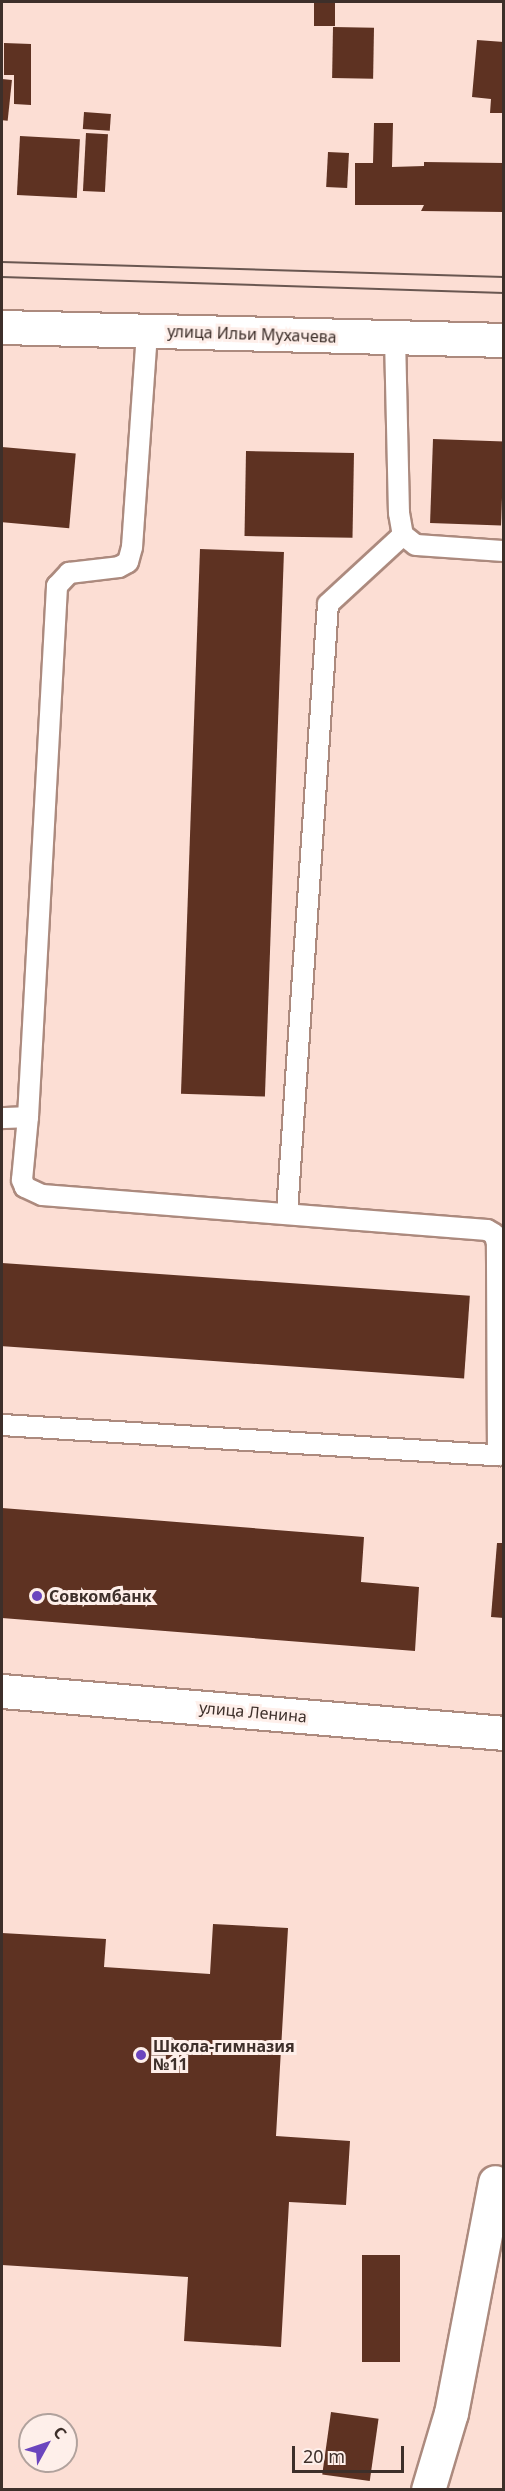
<!DOCTYPE html>
<html>
<head>
<meta charset="utf-8">
<style>
  body { margin:0 }
  #map { position:relative; width:505px; height:2491px; overflow:hidden; background:#fcded4; font-family:"Noto Sans",sans-serif }
  div>[style] { position:absolute }
  .building>* { inset:0; background:#5e3222; transform-origin:0 0 }
  .roads { filter:drop-shadow(2px 0 #ac8a7e) drop-shadow(-2px 0 #ac8a7e) drop-shadow(0 2px #ac8a7e) drop-shadow(0 -2px #ac8a7e) }
  .service>* { height:20px; margin:-10px; padding:0 10px; transform-origin:10px; border-radius:10px; background:#fff }
  .minor>* { height:33px; margin:-16.5px; padding:0 16.5px; transform-origin:16.5px; border-radius:16.5px; background:#fff }
  .tertiary>* { height:33px; margin:-16.5px; padding:0 16.5px; transform-origin:16.5px; border-radius:16.5px; background:#fff }
  .tram>* { height:1.5px; margin:-0.75px; padding:0 0.75px; transform-origin:0.75px; border-radius:0.75px; background:#695751 }
  .dots>* { width:16px; height:16px; translate:-50% -50%; box-sizing:border-box; border:3px solid #feefea; border-radius:50% }
  span { translate:-50% -50%; white-space:nowrap; text-align:center; line-height:1.15; -webkit-text-stroke:6px #feefea; paint-order:stroke }
  .street-label { font-size:16px; color:#3d2f2a }
  .poi-label { font-size:16px; color:#3d2f2a; font-weight:700 }
  .left { translate:0 -50%; text-align:left }
  .frame { position:absolute; inset:0; border:3px solid #3d2f2a; pointer-events:none }
  .north { position:absolute; left:18px; top:2413px; width:60px; height:60px; box-sizing:border-box; background:#feefea; border:2px solid #b1a29d; border-radius:50%; rotate:50deg; font-size:16px; font-weight:700; line-height:24px; text-align:center; color:#3d2f2a }
  .north::after { content:''; display:block; margin:auto; width:21px; height:27px; background:#6b45be; clip-path:polygon(50% 0,100% 100%,50% 72%,0 100%) }
  .scale { position:absolute; left:292px; top:2446px; width:112px; height:27px; box-sizing:border-box; border:3px solid #3d2f2a; border-top:0; padding-left:8px; font-size:18px; line-height:21px; white-space:nowrap; color:#3d2f2a; -webkit-text-stroke:4px #feefea; paint-order:stroke }
</style>
</head>
<body>
<div id="map">
  <div class="building">
    <div style="left:314px;top:2px;width:21px;height:24px"></div>
    <div style="left:333px;top:27px;width:41px;height:51px;rotate:1deg"></div>
    <div style="clip-path:polygon(477px 40px,504px 42px,504px 113px,490px 113px,491px 99px,472px 97px)"></div>
    <div style="clip-path:polygon(4px 43px,31px 44px,31px 105px,14px 104px,14px 75px,4px 75px)"></div>
    <div style="left:2px;top:79px;width:10px;height:41px;rotate:6deg"></div>
    <div style="left:84px;top:112px;width:27px;height:17px;rotate:4deg"></div>
    <div style="clip-path:polygon(374px 123px,393px 123px,392px 167px,424px 166px,424px 162px,504px 163px,504px 212px,421px 211px,424px 205px,355px 205px,355px 163px,373px 163px)"></div>
    <div style="left:86px;top:133px;width:22px;height:58px;rotate:3deg"></div>
    <div style="left:20px;top:136px;width:60px;height:59px;rotate:3deg"></div>
    <div style="left:328px;top:152px;width:21px;height:35px;rotate:3deg"></div>
    <div style="left:433px;top:439px;width:71px;height:84px;rotate:2deg"></div>
    <div style="left:2px;top:447px;width:74px;height:75px;rotate:5deg"></div>
    <div style="left:246px;top:451px;width:108px;height:85px;rotate:1deg"></div>
    <div style="left:200px;top:549px;width:84px;height:545px;rotate:2deg"></div>
    <div style="left:2px;top:1263px;width:469px;height:83px;rotate:4deg"></div>
    <div style="clip-path:polygon(2px 1508px,364px 1537px,361px 1582px,419px 1587px,415px 1651px,2px 1618px)"></div>
    <div style="clip-path:polygon(497px 1543px,504px 1543px,504px 1618px,491px 1617px)"></div>
    <div style="clip-path:polygon(213px 1924px,288px 1928px,276px 2136px,350px 2141px,346px 2205px,289px 2202px,281px 2347px,184px 2341px,188px 2277px,2px 2265px,2px 1933px,106px 1939px,104px 1967px,210px 1974px)"></div>
    <div style="left:362px;top:2255px;width:38px;height:107px"></div>
    <div style="left:331px;top:2412px;width:48px;height:63px;rotate:8deg"></div>
  </div>
  <div class="roads">
    <div class="service">
      <div style="left:395px;top:337px;width:176px;rotate:88.7deg"></div>
      <div style="left:399px;top:513px;width:22px;rotate:80deg"></div>
      <div style="left:403px;top:535px;width:16px;rotate:38deg"></div>
      <div style="left:416px;top:545px;width:88px;rotate:3.9deg"></div>
      <div style="left:2px;top:1118px;width:26px;rotate:-2deg"></div>
      <div style="left:28px;top:1117px;width:532px;rotate:-86.87deg"></div>
      <div style="left:57px;top:586px;width:18px;rotate:-47deg"></div>
      <div style="left:69px;top:573px;width:50px;rotate:-6.8deg"></div>
      <div style="left:119px;top:567px;width:10px;rotate:-29deg"></div>
      <div style="left:128px;top:562px;width:16px;rotate:-75deg"></div>
      <div style="left:132px;top:547px;width:217px;rotate:-86deg"></div>
      <div style="left:287px;top:1213px;width:610px;rotate:-86.15deg"></div>
      <div style="left:328px;top:604px;width:102px;rotate:-42.6deg"></div>
      <div style="left:2px;top:1425px;width:497px;rotate:3.5deg"></div>
      <div style="left:498px;top:1455px;width:212px;rotate:-90.3deg"></div>
      <div style="left:497px;top:1243px;width:9px;rotate:-108deg"></div>
      <div style="left:494px;top:1234px;width:8px;rotate:-150deg"></div>
      <div style="left:487px;top:1230px;width:446px;rotate:-175.5deg"></div>
      <div style="left:42px;top:1195px;width:19px;rotate:-155deg"></div>
      <div style="left:25px;top:1187px;width:8px;rotate:-113deg"></div>
      <div style="left:22px;top:1180px;width:63px;rotate:-84.6deg"></div>
    </div>
    <div class="minor">
      <div style="left:428px;top:2490px;width:80px;rotate:-73.4deg"></div>
      <div style="left:451px;top:2413px;width:235px;rotate:-79.2deg"></div>
    </div>
    <div class="tertiary">
      <div style="left:2px;top:327px;width:502px;rotate:1.48deg"></div>
      <div style="left:2px;top:1691px;width:504px;rotate:4.78deg"></div>
    </div>
  </div>
  <div class="tram">
    <div style="left:2px;top:262px;width:502px;rotate:1.71deg"></div>
    <div style="left:2px;top:277px;width:502px;rotate:1.83deg"></div>
  </div>
  <div class="dots">
    <div style="left:37px;top:1596px;background:#6b45be"></div>
    <div style="left:141px;top:2055px;background:#6b45be"></div>
  </div>
  <div class="street-label">
    <span style="left:252px;top:334px;rotate:2deg">улица Ильи Мухачева</span>
    <span style="left:253px;top:1712px;rotate:5deg">улица Ленина</span>
  </div>
  <div class="poi-label">
    <span class="left" style="left:49px;top:1596px">Совкомбанк</span>
    <span class="left" style="left:153px;top:2055px">Школа-гимназия<br>№11</span>
  </div>
  <div class="frame"></div>
  <div class="north">С</div>
  <div class="scale">20 m</div>
</div>
</body>
</html>
